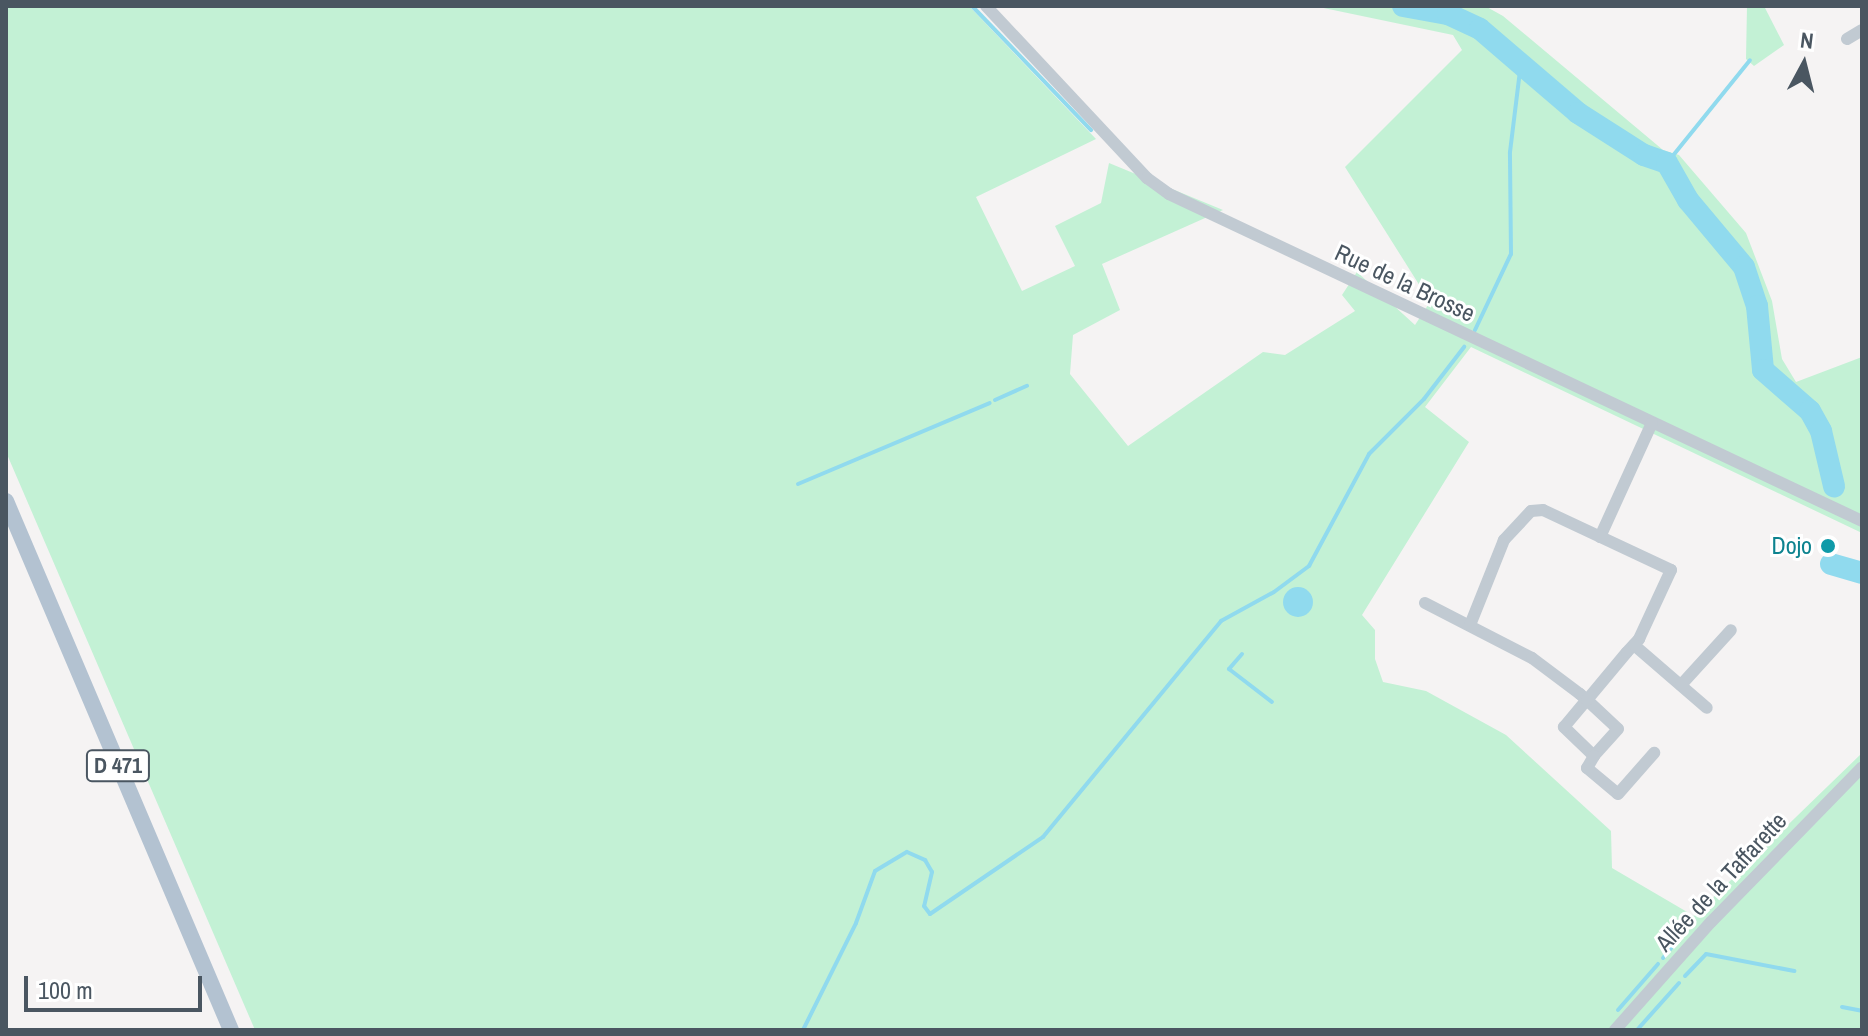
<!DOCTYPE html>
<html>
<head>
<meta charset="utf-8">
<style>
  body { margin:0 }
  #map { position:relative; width:1868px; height:1036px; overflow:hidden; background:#f5f3f3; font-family:"Archivo Narrow",sans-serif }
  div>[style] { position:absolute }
  .green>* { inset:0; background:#c3f1d5 }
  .water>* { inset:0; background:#90daee }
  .round { border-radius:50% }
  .stream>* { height:4px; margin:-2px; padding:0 2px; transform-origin:2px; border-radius:2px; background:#90daee }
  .river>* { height:22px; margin:-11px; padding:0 11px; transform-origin:11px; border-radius:11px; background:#90daee }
  .minor>* { height:12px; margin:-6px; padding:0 6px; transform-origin:6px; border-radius:6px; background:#c1cad2 }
  .major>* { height:16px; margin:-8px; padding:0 8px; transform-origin:8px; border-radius:8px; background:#b3c2d1 }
  .dots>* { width:22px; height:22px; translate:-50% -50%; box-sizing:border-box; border:4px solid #fff; border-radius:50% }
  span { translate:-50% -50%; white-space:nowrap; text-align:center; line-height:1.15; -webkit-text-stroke:6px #fff; paint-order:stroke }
  .shield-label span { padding:2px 6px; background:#fff; border:2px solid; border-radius:6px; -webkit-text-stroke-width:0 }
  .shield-label { font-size:22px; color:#4a5661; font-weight:700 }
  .street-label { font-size:24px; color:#4a5661 }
  .culture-label { font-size:24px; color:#0d838f }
  .right { translate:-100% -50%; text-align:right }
  .frame { position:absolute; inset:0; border:8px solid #4a5661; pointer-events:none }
  .north { position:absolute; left:1764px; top:24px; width:80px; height:80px; -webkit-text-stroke:6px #fff; paint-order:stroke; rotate:7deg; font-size:22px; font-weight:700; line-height:32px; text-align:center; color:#4a5661 }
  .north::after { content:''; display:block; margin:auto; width:28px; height:36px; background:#4a5661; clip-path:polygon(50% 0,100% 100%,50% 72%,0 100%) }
  .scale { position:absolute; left:24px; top:976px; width:178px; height:36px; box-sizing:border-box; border:4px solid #4a5661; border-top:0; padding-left:10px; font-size:24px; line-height:28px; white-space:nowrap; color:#4a5661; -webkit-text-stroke:6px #fff; paint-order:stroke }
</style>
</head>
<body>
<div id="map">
  <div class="green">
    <div style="clip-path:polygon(6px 6px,969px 6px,1096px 139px,976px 197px,1022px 291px,1075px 266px,1055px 226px,1101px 203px,1109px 163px,1223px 210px,1102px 264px,1120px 310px,1073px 335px,1070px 374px,1128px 446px,1263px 352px,1285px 355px,1355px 311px,1342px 295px,1357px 272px,1415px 325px,1430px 302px,1345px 167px,1462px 50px,1453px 35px,1314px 6px,1485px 6px,1503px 16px,1663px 150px,1679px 155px,1746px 233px,1772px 301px,1782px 359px,1796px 382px,1862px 357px,1862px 533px,1471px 347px,1425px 407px,1469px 442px,1362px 615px,1375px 630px,1375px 659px,1383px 682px,1426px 691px,1506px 735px,1611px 831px,1612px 868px,1694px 916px,1862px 753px,1862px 1030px,255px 1030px,6px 452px)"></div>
    <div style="clip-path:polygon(1747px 6px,1764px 6px,1784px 45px,1754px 66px,1746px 59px)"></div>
  </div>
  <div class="water">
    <div class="round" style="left:1283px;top:587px;width:30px;height:30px"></div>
  </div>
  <div class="stream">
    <div style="left:972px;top:6px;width:172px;rotate:46.2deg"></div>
    <div style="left:1667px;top:163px;width:132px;rotate:-51.1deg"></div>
    <div style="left:1475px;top:330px;width:84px;rotate:-64.7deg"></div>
    <div style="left:1511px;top:254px;width:102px;rotate:-90.6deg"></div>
    <div style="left:1510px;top:152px;width:91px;rotate:-83deg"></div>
    <div style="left:995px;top:400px;width:35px;rotate:-24deg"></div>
    <div style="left:798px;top:484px;width:208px;rotate:-22.9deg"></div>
    <div style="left:1242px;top:654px;width:20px;rotate:131deg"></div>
    <div style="left:1229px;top:669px;width:54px;rotate:37.5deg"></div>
    <div style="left:1663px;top:958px;width:40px;rotate:-51deg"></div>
    <div style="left:1685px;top:976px;width:30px;rotate:-46deg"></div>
    <div style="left:1706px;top:954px;width:90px;rotate:10.9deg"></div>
    <div style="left:1842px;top:1007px;width:20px;rotate:11deg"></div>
    <div style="left:1618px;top:1010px;width:61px;rotate:-49deg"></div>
    <div style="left:803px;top:1030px;width:119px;rotate:-63.6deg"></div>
    <div style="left:856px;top:923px;width:55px;rotate:-69.9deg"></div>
    <div style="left:875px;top:871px;width:37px;rotate:-31deg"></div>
    <div style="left:907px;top:852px;width:20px;rotate:24deg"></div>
    <div style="left:925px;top:860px;width:14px;rotate:60deg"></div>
    <div style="left:932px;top:872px;width:35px;rotate:103deg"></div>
    <div style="left:924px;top:906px;width:10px;rotate:53deg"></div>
    <div style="left:930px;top:914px;width:137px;rotate:-34.3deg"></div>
    <div style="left:1043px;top:837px;width:280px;rotate:-50.5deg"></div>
    <div style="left:1221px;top:621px;width:60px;rotate:-28.7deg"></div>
    <div style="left:1274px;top:592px;width:44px;rotate:-36.6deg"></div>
    <div style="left:1309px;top:566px;width:127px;rotate:-61.8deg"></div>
    <div style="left:1369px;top:454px;width:78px;rotate:-45deg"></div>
    <div style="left:1424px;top:399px;width:66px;rotate:-52.4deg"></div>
    <div style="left:1637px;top:1030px;width:63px;rotate:-48.2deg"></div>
  </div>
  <div class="river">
    <div style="left:1403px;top:6px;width:46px;rotate:10.1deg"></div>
    <div style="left:1448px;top:14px;width:35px;rotate:25deg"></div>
    <div style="left:1480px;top:29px;width:129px;rotate:40.6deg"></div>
    <div style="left:1578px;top:113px;width:78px;rotate:32.5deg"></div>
    <div style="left:1644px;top:155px;width:24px;rotate:19deg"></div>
    <div style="left:1667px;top:163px;width:43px;rotate:60.4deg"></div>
    <div style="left:1688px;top:200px;width:87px;rotate:50.1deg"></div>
    <div style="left:1744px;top:267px;width:41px;rotate:71.6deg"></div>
    <div style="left:1757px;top:306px;width:64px;rotate:84.6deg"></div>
    <div style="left:1763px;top:370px;width:62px;rotate:41.1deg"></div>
    <div style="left:1810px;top:411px;width:23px;rotate:61deg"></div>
    <div style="left:1821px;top:431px;width:57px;rotate:76.7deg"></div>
    <div style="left:1831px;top:564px;width:32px;rotate:16deg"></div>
  </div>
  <div class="minor">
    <div style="left:986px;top:6px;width:236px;rotate:46.9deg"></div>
    <div style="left:1147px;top:178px;width:27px;rotate:36deg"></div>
    <div style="left:1169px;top:194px;width:766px;rotate:25.26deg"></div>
    <div style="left:1847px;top:39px;width:17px;rotate:-31deg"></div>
    <div style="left:1600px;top:537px;width:125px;rotate:-65.5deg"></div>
    <div style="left:1425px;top:603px;width:120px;rotate:27.2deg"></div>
    <div style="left:1532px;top:658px;width:60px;rotate:36.9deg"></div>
    <div style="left:1580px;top:694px;width:9px;rotate:41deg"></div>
    <div style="left:1587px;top:700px;width:42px;rotate:43.1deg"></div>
    <div style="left:1618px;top:729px;width:36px;rotate:132deg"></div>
    <div style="left:1594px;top:756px;width:42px;rotate:-136deg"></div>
    <div style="left:1564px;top:727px;width:35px;rotate:-50deg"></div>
    <div style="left:1587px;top:700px;width:62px;rotate:-50.2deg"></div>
    <div style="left:1627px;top:652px;width:18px;rotate:-47deg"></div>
    <div style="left:1639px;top:639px;width:76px;rotate:-65.1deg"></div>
    <div style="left:1671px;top:570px;width:141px;rotate:-154.9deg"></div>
    <div style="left:1543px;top:510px;width:12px;rotate:175deg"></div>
    <div style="left:1531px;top:511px;width:40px;rotate:133deg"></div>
    <div style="left:1504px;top:540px;width:92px;rotate:111.8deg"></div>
    <div style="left:1634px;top:645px;width:96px;rotate:40.8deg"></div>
    <div style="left:1681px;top:685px;width:74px;rotate:-47.7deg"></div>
    <div style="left:1594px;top:756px;width:14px;rotate:120deg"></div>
    <div style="left:1587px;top:768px;width:40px;rotate:40deg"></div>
    <div style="left:1618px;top:794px;width:55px;rotate:-48.7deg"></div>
    <div style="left:1615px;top:1030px;width:144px;rotate:-48.4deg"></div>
    <div style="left:1711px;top:922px;width:216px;rotate:-45.7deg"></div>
  </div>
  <div class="major">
    <div style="left:6px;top:501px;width:575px;rotate:66.96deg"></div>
  </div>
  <div class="dots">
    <div style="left:1828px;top:546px;background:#0f9aa8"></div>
  </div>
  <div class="shield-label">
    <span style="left:118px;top:766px">D 471</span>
  </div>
  <div class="street-label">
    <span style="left:1405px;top:283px;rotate:25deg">Rue de la Brosse</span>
    <span style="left:1721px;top:882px;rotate:-47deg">Allée de la Taffarette</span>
  </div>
  <div class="culture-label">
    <span class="right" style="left:1812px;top:546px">Dojo</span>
  </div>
  <div class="frame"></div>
  <div class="north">N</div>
  <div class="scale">100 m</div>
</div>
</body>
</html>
